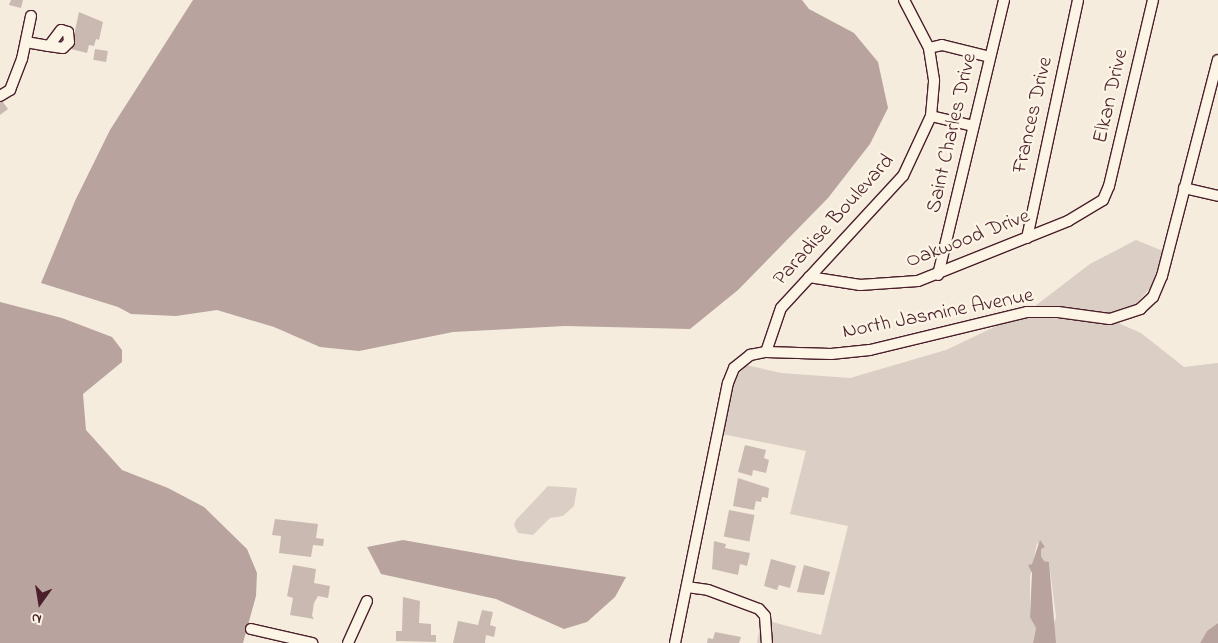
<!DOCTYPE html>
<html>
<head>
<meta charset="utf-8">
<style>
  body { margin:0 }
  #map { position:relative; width:1218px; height:643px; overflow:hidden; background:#f5ecde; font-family:"Indie Flower",sans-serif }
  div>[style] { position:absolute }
  .green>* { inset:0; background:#dbcec4 }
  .water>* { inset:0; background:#b8a39e }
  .building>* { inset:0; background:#cab9b1; transform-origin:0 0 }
  .roads { filter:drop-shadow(1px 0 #4a1f2b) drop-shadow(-1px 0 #4a1f2b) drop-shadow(0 1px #4a1f2b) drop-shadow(0 -1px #4a1f2b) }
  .minor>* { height:10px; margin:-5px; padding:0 5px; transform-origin:5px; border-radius:5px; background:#fcf5e5 }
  span { translate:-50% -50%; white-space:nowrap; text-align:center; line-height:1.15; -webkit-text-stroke:4.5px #fcf5e5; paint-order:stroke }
  .street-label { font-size:21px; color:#4a1f2b }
  .north { position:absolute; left:15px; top:578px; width:50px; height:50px; -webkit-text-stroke:4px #fcf5e5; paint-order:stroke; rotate:193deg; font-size:14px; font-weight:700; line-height:20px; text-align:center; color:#4a1f2b }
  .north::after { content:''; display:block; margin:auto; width:18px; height:22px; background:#4a1f2b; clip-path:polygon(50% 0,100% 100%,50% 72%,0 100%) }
</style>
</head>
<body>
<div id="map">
  <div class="green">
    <div style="clip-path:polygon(1136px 240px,1163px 251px,1151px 287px,1133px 307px,1110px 314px,1035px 306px,1090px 264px)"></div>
    <div style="clip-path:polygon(1037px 317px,1118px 323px,1141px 333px,1184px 367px,1218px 363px,1218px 623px,1207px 631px,1200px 643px,1056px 643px,1052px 630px,1056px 617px,1049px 562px,1044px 561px,1041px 556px,1041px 548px,1045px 547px,1037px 543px,1030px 577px,1030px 614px,1036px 628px,1033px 643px,757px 643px,761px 619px,821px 635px,848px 526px,790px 514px,806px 451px,722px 434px,733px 382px,746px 365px,781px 373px,850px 378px,946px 350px,1005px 322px)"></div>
    <div style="clip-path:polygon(548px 486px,577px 488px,574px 506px,563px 516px,550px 518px,533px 535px,518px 533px,514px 525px,516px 520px)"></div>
  </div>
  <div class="water">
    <div style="clip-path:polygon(193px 0,802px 0,809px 9px,854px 33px,878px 62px,888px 108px,870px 144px,828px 198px,738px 290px,690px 329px,565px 326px,453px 332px,359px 351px,320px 347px,274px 327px,217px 310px,176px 316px,131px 314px,118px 307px,41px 283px,75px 201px,110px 130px)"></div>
    <div style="clip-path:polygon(0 302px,62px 318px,112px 337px,122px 350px,122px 362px,83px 394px,86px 430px,122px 470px,168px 488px,204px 507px,247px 549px,257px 573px,256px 596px,243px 643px,0 643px)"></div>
    <div style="clip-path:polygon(403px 540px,515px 560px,626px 577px,615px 597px,587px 622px,564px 629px,496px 599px,381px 574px,367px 547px)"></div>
    <div style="clip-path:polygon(1040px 540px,1045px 547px,1041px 549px,1041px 556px,1044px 561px,1049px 562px,1056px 643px,1033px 643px,1036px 628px,1030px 617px,1032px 573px,1028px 565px,1032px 564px)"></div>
    <div style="clip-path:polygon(1218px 623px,1218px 643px,1200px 643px,1207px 631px)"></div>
  </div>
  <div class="building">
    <div style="clip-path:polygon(11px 0,23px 0,21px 8px,9px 5px)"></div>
    <div style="clip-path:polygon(79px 12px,103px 22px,99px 40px,96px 39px,94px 46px,89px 45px,87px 53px,71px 49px)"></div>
    <div style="left:95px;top:49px;width:13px;height:11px;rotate:9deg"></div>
    <div style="clip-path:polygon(0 98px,8px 109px,0 115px)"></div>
    <div style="clip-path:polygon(745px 445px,766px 450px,764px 458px,769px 460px,766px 473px,753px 470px,752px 476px,738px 472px)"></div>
    <div style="clip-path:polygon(738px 478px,769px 488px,768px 498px,762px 497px,761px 502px,756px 501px,754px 510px,733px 506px)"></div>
    <div style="left:729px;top:510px;width:26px;height:27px;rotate:11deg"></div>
    <div style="clip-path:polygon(275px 519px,318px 524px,316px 538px,324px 539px,323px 546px,313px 545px,311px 557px,279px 553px,281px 536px,272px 535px)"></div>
    <div style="clip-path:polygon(714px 541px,726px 544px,725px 548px,750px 553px,747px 566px,740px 564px,738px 575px,712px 569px)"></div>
    <div style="clip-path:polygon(771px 559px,796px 566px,790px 588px,779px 585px,777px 590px,764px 586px)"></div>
    <div style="clip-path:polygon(293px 565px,316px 569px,314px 583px,330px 586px,328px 598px,318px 596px,314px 603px,312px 616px,314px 619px,290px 615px,293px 598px,287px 596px)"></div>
    <div style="clip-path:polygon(804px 565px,830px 572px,824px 595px,797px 592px)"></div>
    <div style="clip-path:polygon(403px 597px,420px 601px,419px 623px,431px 624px,431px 635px,436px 635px,436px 642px,396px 641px,396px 631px,402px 631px)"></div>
    <div style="clip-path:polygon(482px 610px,493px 612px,490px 625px,496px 627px,494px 637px,486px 635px,485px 643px,453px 643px,458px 621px,478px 625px)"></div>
    <div style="clip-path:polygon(715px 632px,741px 637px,739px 643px,707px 643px,708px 638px,713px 639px)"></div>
  </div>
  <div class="roads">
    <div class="minor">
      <div style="left:26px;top:42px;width:23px;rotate:10deg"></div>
      <div style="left:49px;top:46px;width:14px;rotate:8deg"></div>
      <div style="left:63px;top:48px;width:8px;rotate:-45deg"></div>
      <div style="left:69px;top:42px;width:10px;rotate:-96deg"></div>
      <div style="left:68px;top:32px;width:7px;rotate:-164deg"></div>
      <div style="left:61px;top:30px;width:20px;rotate:127deg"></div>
      <div style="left:929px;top:48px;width:13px;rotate:-13deg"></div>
      <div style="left:942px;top:45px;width:49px;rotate:14deg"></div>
      <div style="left:0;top:96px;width:12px;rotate:-31deg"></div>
      <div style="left:10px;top:90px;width:33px;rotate:-69deg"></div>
      <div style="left:22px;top:59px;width:44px;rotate:-78.2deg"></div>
      <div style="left:931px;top:116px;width:43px;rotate:13.4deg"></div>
      <div style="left:1184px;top:188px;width:35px;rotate:13deg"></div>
      <div style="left:1027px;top:238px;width:243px;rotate:-77.9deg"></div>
      <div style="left:938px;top:275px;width:283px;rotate:-76.5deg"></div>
      <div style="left:809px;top:277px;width:52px;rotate:8.9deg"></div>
      <div style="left:860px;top:285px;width:58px;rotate:-3.9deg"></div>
      <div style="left:918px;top:281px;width:162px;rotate:-21.8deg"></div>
      <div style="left:1068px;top:221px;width:41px;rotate:-31deg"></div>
      <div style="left:1103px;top:200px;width:15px;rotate:-67deg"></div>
      <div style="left:1109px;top:186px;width:191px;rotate:-76.7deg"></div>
      <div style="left:766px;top:352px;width:46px;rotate:-71.2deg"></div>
      <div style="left:781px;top:308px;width:180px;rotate:-47.3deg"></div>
      <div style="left:903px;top:176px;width:66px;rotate:-65deg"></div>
      <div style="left:931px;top:116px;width:36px;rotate:-85deg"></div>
      <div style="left:934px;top:80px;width:32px;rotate:-99deg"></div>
      <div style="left:929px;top:48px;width:54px;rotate:-117.5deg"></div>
      <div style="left:687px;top:587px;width:21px;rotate:8deg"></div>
      <div style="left:708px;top:590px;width:54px;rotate:20.4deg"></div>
      <div style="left:759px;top:609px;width:9px;rotate:49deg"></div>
      <div style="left:765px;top:616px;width:27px;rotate:86deg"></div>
      <div style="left:251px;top:629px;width:63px;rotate:12.9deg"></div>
      <div style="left:348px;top:643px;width:46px;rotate:-65.7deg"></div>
      <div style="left:675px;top:643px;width:265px;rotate:-78.5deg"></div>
      <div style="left:728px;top:383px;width:16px;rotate:-68deg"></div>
      <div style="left:734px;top:368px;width:21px;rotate:-39deg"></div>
      <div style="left:750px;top:355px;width:16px;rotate:-11deg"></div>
      <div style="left:766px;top:352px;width:65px;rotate:1.8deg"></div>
      <div style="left:831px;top:354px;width:39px;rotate:-6deg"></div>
      <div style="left:870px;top:350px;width:162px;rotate:-13.6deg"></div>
      <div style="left:1027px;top:312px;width:31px"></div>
      <div style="left:1058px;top:312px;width:52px;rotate:7.7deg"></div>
      <div style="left:1110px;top:319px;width:32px;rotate:-18deg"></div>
      <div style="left:1140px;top:309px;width:18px;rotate:-43deg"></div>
      <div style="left:1153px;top:297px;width:23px;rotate:-67deg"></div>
      <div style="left:1162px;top:276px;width:223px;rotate:-75.5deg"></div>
    </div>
  </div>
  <div class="street-label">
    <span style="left:1111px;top:96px;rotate:-77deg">Elkan Drive</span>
    <span style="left:1033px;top:115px;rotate:-77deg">Frances Drive</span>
    <span style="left:952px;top:133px;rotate:-77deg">Saint Charles Drive</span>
    <span style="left:834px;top:220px;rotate:-48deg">Paradise Boulevard</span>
    <span style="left:968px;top:239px;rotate:-21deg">Oakwood Drive</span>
    <span style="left:938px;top:314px;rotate:-11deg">North Jasmine Avenue</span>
  </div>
  <div class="north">N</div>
</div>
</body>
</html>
